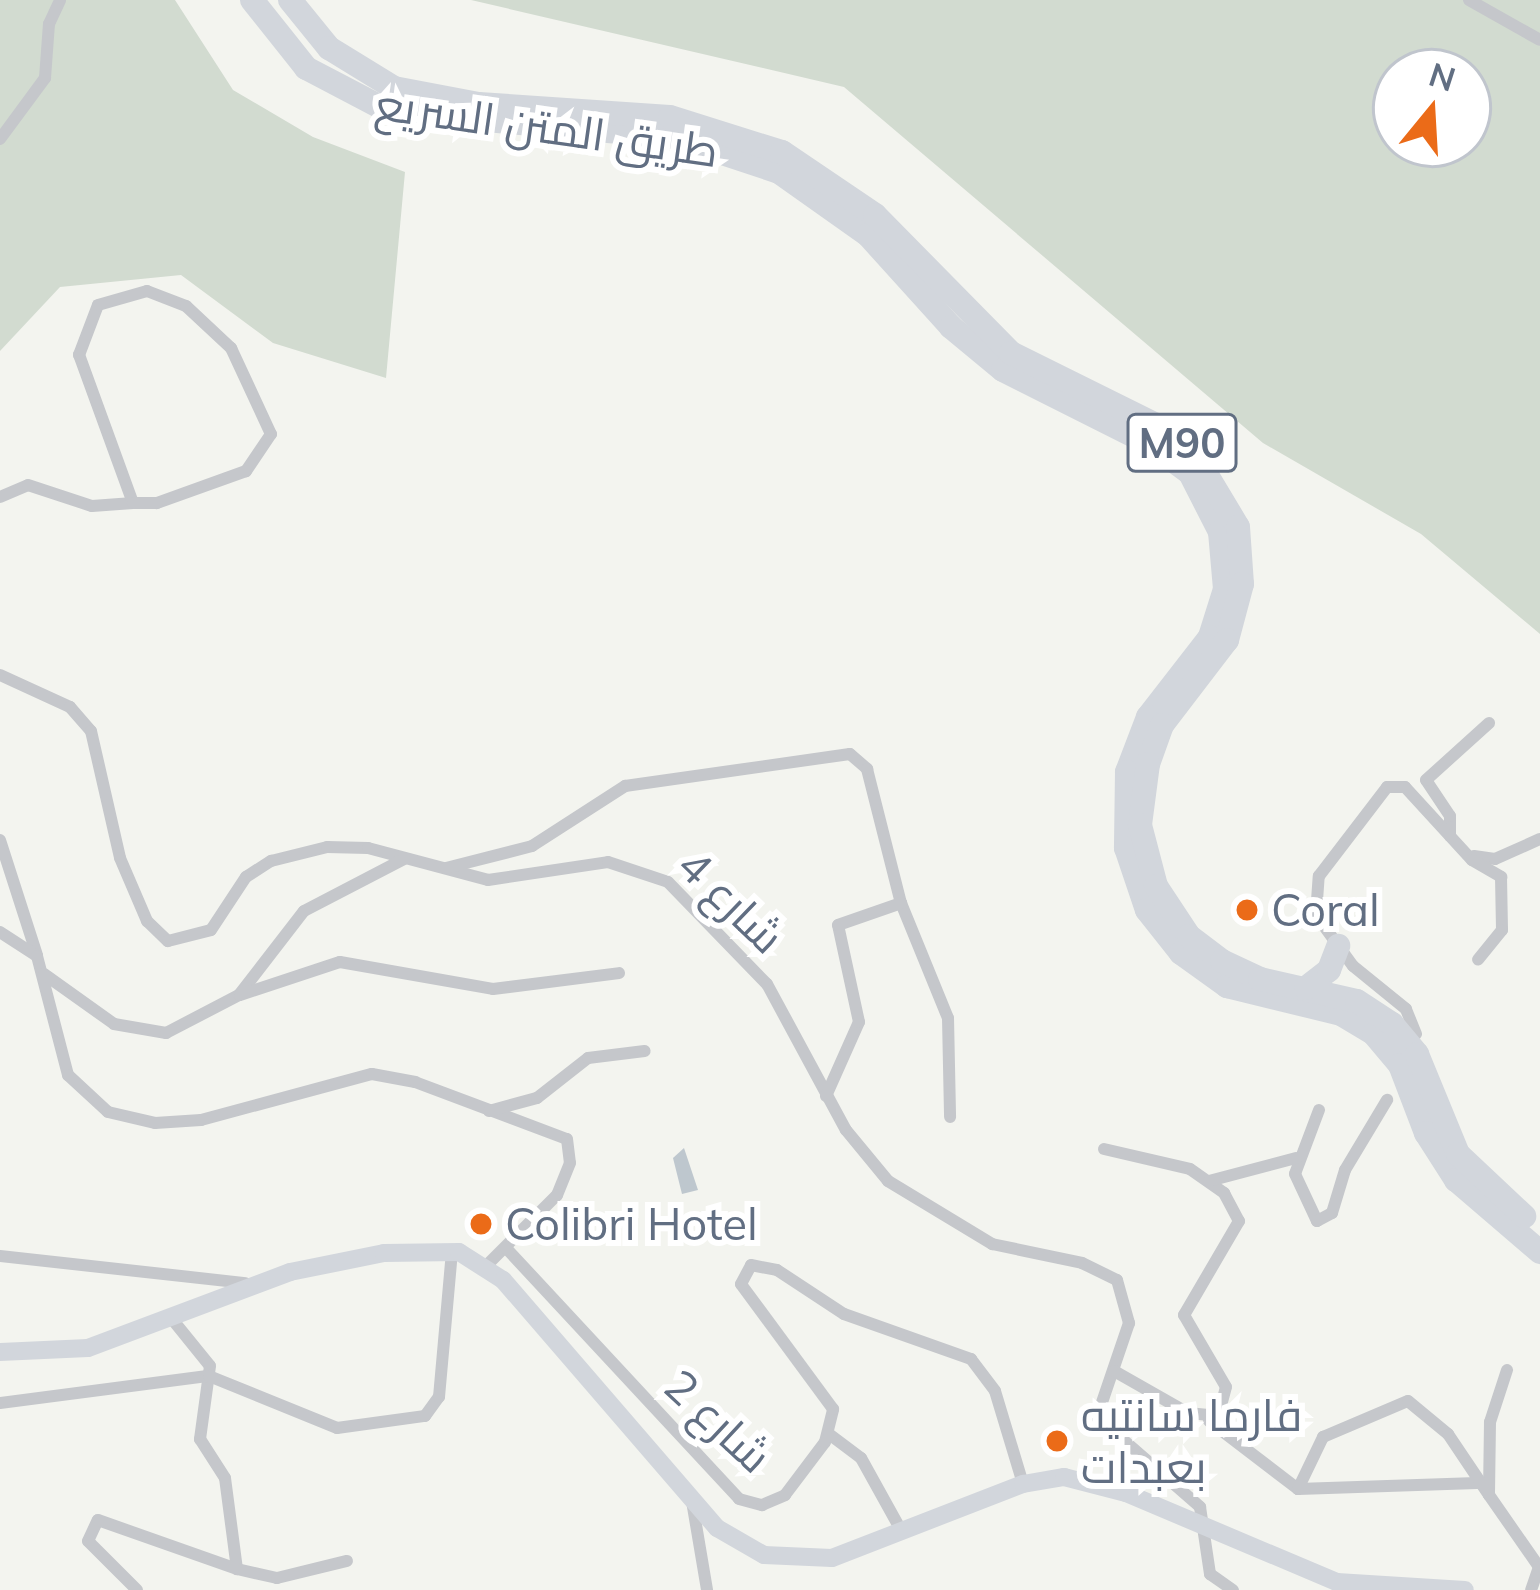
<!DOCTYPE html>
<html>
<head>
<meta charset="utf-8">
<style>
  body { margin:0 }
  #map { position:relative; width:1540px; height:1590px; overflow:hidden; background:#f3f4ef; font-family:Mulish,Cairo,sans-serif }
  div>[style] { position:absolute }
  .green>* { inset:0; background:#d2dbd0 }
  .water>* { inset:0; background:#bec7ce }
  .minor>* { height:12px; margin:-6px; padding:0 6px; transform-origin:6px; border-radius:6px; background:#c5c7cb }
  .secondary>* { height:18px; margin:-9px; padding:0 9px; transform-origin:9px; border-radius:9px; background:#d2d6dc }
  .motorway>* { height:24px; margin:-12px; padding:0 12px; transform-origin:12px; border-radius:12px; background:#d2d6dc }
  .dots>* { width:33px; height:33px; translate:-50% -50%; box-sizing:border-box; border:6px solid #fff; border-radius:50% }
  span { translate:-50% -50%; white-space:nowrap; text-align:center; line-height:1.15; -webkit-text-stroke:12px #fff; paint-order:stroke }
  .shield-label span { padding:3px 9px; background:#fff; border:3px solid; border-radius:9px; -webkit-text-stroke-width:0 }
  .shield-label { font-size:42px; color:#616e82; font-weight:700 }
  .street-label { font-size:45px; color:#616e82 }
  .poi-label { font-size:45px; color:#616e82 }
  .left { translate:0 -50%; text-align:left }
  .north { position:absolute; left:1372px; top:48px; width:120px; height:120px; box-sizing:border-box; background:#fff; border:3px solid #c0c5cd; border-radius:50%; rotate:18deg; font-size:33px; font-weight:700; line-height:48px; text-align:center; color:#616e82 }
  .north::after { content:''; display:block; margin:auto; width:42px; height:54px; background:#eb6b18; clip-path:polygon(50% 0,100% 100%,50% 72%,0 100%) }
</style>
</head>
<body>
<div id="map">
  <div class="green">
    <div style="clip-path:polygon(0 0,175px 0,233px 90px,313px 137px,405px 172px,386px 378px,273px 343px,181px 275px,60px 287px,0 351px)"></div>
    <div style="clip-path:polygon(evenodd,471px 0,1540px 0,1540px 634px,1421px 534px,1263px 443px,844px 87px,471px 0,1396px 72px,1468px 72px,1468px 144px,1396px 144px,1396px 72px)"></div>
  </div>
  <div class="water">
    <div style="clip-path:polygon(684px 1148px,698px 1190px,682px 1194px,673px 1158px)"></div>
  </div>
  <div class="minor">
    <div style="left:1469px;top:0;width:81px;rotate:29.4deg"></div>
    <div style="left:0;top:139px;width:76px;rotate:-53.6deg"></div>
    <div style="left:45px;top:78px;width:54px;rotate:-85.8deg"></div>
    <div style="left:49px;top:24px;width:26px;rotate:-65deg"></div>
    <div style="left:0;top:497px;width:30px;rotate:-23deg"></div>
    <div style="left:28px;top:485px;width:67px;rotate:18.2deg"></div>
    <div style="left:92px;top:506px;width:41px;rotate:-4.2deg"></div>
    <div style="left:133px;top:503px;width:158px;rotate:-110deg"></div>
    <div style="left:79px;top:355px;width:53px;rotate:-69.2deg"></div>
    <div style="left:98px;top:305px;width:51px;rotate:-15.9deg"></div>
    <div style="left:147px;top:291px;width:42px;rotate:21deg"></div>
    <div style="left:186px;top:306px;width:62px;rotate:43deg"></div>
    <div style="left:231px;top:348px;width:95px;rotate:65.1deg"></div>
    <div style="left:271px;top:434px;width:45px;rotate:124deg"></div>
    <div style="left:246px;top:471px;width:95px;rotate:160.2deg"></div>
    <div style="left:157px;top:503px;width:24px;rotate:180deg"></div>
    <div style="left:0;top:675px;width:77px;rotate:24.6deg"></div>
    <div style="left:70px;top:707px;width:32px;rotate:49deg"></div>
    <div style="left:91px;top:731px;width:130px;rotate:77.1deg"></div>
    <div style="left:120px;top:858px;width:69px;rotate:66.8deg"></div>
    <div style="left:147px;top:921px;width:29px;rotate:44deg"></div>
    <div style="left:168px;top:941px;width:44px;rotate:-14.3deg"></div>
    <div style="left:211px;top:930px;width:64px;rotate:-56.6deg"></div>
    <div style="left:246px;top:877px;width:30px;rotate:-33deg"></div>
    <div style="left:271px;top:861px;width:58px;rotate:-14deg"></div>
    <div style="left:327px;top:847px;width:41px;rotate:1.4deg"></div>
    <div style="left:368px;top:848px;width:124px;rotate:14.9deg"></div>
    <div style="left:488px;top:880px;width:121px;rotate:-8.5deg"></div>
    <div style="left:608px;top:862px;width:63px;rotate:18.4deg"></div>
    <div style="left:668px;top:882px;width:142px;rotate:45.9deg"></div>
    <div style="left:767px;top:984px;width:166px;rotate:61.6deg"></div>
    <div style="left:846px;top:1130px;width:66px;rotate:50.5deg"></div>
    <div style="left:888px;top:1181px;width:122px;rotate:31.2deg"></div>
    <div style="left:992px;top:1244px;width:92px;rotate:11.9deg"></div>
    <div style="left:1082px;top:1263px;width:39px;rotate:26deg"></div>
    <div style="left:1117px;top:1280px;width:45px;rotate:74.4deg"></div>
    <div style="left:1129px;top:1323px;width:99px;rotate:108.8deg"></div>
    <div style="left:1097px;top:1417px;width:137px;rotate:41.1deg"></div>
    <div style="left:1200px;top:1507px;width:68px;rotate:81.5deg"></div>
    <div style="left:1210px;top:1574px;width:28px;rotate:35deg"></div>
    <div style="left:1450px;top:836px;width:20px;rotate:-90deg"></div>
    <div style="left:1450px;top:816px;width:43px;rotate:-123.7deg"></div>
    <div style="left:1426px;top:780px;width:85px;rotate:-42.1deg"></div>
    <div style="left:0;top:840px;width:121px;rotate:72.2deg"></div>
    <div style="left:1474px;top:856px;width:21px;rotate:8deg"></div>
    <div style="left:1495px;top:859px;width:49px;rotate:-24deg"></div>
    <div style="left:446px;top:868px;width:89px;rotate:-14.3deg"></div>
    <div style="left:532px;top:846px;width:111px;rotate:-32.8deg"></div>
    <div style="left:625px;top:786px;width:227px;rotate:-8.1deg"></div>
    <div style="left:850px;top:754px;width:23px;rotate:41deg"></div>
    <div style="left:867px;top:769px;width:138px;rotate:75.8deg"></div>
    <div style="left:901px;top:903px;width:124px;rotate:67.8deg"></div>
    <div style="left:948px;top:1018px;width:99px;rotate:88.8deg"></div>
    <div style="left:0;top:932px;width:44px;rotate:33deg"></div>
    <div style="left:37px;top:956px;width:123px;rotate:75.4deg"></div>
    <div style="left:68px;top:1075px;width:54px;rotate:42.8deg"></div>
    <div style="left:108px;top:1112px;width:48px;rotate:13.2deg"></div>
    <div style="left:155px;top:1123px;width:46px;rotate:-3.7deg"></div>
    <div style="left:201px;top:1120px;width:177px;rotate:-15.1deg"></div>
    <div style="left:372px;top:1074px;width:44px;rotate:10.5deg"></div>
    <div style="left:415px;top:1082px;width:162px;rotate:20.6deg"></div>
    <div style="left:567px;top:1139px;width:24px;rotate:83deg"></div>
    <div style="left:570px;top:1163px;width:35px;rotate:112deg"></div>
    <div style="left:557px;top:1195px;width:99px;rotate:135deg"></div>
    <div style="left:44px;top:974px;width:86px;rotate:35.5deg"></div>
    <div style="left:114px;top:1024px;width:53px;rotate:9.8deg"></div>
    <div style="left:166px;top:1033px;width:82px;rotate:-27.5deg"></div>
    <div style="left:239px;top:995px;width:106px;rotate:-52.3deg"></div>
    <div style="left:304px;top:911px;width:113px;rotate:-27.5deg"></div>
    <div style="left:240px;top:995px;width:105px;rotate:-18.3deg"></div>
    <div style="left:340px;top:962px;width:155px;rotate:10deg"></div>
    <div style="left:493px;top:989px;width:127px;rotate:-7.2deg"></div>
    <div style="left:1416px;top:1034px;width:27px;rotate:-112deg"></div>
    <div style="left:1406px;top:1009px;width:68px;rotate:-140.9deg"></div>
    <div style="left:1353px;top:966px;width:63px;rotate:-126deg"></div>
    <div style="left:1316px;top:915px;width:39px;rotate:-86deg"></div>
    <div style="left:1319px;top:876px;width:112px;rotate:-52.6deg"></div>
    <div style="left:1387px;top:787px;width:18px"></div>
    <div style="left:1405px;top:787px;width:99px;rotate:47.5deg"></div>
    <div style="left:1472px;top:860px;width:34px;rotate:30deg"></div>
    <div style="left:1501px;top:877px;width:53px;rotate:88.9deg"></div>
    <div style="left:1502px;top:930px;width:38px;rotate:129deg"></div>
    <div style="left:826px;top:1096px;width:81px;rotate:-66deg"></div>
    <div style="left:859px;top:1022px;width:99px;rotate:-102.2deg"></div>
    <div style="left:838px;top:925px;width:67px;rotate:-19.2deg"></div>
    <div style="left:1319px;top:1110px;width:68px;rotate:110.6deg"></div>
    <div style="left:1295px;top:1174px;width:52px;rotate:64.9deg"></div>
    <div style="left:1317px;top:1221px;width:17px;rotate:-28deg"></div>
    <div style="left:1332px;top:1213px;width:45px;rotate:-73.2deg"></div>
    <div style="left:1345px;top:1170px;width:82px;rotate:-59deg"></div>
    <div style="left:489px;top:1111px;width:50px;rotate:-15.2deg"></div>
    <div style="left:537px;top:1098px;width:65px;rotate:-38.1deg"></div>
    <div style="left:588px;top:1058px;width:57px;rotate:-7deg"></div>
    <div style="left:1104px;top:1149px;width:88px;rotate:13.1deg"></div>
    <div style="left:1190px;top:1169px;width:42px;rotate:35.2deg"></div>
    <div style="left:1224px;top:1193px;width:32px;rotate:62deg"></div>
    <div style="left:1239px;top:1221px;width:109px;rotate:120.3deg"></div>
    <div style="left:1184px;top:1315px;width:83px;rotate:59.7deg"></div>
    <div style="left:1226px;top:1387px;width:30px;rotate:105deg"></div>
    <div style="left:1218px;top:1416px;width:30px;rotate:-174deg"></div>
    <div style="left:1188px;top:1413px;width:85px;rotate:-150.4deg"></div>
    <div style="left:1209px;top:1181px;width:90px;rotate:-14.8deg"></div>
    <div style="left:506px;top:1248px;width:342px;rotate:47.1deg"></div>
    <div style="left:739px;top:1499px;width:24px;rotate:15deg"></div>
    <div style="left:762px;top:1505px;width:25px;rotate:-23deg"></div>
    <div style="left:785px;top:1495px;width:66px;rotate:-53deg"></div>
    <div style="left:825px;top:1442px;width:34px;rotate:-76deg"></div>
    <div style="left:833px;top:1409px;width:155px;rotate:-126.4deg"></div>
    <div style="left:741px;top:1284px;width:21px;rotate:-62deg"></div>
    <div style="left:751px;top:1265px;width:26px;rotate:11deg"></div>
    <div style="left:777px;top:1270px;width:80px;rotate:33.3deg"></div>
    <div style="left:844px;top:1314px;width:135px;rotate:19.5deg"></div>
    <div style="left:971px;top:1359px;width:40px;rotate:53deg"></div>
    <div style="left:995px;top:1391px;width:97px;rotate:73.2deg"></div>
    <div style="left:0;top:1256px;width:247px;rotate:6.3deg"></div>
    <div style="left:172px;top:1319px;width:60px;rotate:51deg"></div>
    <div style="left:210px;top:1366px;width:74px;rotate:97.8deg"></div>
    <div style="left:200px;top:1439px;width:46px;rotate:57.3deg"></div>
    <div style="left:225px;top:1478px;width:92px;rotate:82.5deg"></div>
    <div style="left:237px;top:1569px;width:41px;rotate:12.7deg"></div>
    <div style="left:277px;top:1578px;width:72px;rotate:-13.7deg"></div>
    <div style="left:1507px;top:1370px;width:55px;rotate:108.1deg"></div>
    <div style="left:1490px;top:1422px;width:73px;rotate:90.8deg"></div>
    <div style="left:1489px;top:1495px;width:88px;rotate:55.2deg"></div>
    <div style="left:1539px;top:1567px;width:24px;rotate:109deg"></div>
    <div style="left:0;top:1403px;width:211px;rotate:-7.4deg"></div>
    <div style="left:209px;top:1376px;width:138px;rotate:22.1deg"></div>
    <div style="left:337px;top:1428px;width:89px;rotate:-7.8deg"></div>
    <div style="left:425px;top:1416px;width:24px;rotate:-54deg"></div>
    <div style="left:439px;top:1397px;width:147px;rotate:-84.9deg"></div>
    <div style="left:1209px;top:1421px;width:112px;rotate:37.4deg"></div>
    <div style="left:1298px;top:1489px;width:179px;rotate:-1.9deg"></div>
    <div style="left:829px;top:1434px;width:40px;rotate:37deg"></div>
    <div style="left:861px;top:1458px;width:85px;rotate:61deg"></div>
    <div style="left:1298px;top:1489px;width:58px;rotate:-64.3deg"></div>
    <div style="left:1323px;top:1437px;width:92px;rotate:-23deg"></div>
    <div style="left:1408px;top:1401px;width:52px;rotate:39.5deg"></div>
    <div style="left:1448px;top:1434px;width:73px;rotate:56.1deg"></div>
    <div style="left:692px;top:1501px;width:90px;rotate:80.4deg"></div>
    <div style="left:137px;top:1590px;width:69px;rotate:-135deg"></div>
    <div style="left:88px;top:1541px;width:23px;rotate:-65deg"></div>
    <div style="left:98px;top:1520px;width:147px;rotate:19.4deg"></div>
  </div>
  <div class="secondary">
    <div style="left:0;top:1352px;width:88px;rotate:-2.6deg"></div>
    <div style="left:88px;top:1348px;width:216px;rotate:-20.6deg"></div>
    <div style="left:290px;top:1272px;width:96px;rotate:-11.4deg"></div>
    <div style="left:384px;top:1253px;width:75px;rotate:-0.8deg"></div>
    <div style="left:459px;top:1252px;width:52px;rotate:32.5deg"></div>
    <div style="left:503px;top:1280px;width:328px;rotate:49.2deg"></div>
    <div style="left:717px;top:1528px;width:54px;rotate:29.9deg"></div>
    <div style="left:764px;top:1555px;width:68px;rotate:2.5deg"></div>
    <div style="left:832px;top:1558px;width:205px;rotate:-21.2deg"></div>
    <div style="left:1023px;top:1484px;width:42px;rotate:-9.7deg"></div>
    <div style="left:1064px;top:1477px;width:64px;rotate:14.5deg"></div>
    <div style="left:1126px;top:1493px;width:229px;rotate:22.9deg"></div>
    <div style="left:1337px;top:1582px;width:128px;rotate:3.6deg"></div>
  </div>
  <div class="motorway">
    <div style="left:252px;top:0;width:87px;rotate:51.5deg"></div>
    <div style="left:306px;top:68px;width:93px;rotate:27.7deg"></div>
    <div style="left:388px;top:111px;width:287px;rotate:5.2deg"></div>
    <div style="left:674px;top:137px;width:111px;rotate:18.4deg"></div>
    <div style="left:779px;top:172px;width:109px;rotate:35.3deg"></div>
    <div style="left:868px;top:235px;width:124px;rotate:47.9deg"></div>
    <div style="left:951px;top:327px;width:67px;rotate:39.6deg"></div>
    <div style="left:1003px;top:370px;width:167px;rotate:26.7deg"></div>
    <div style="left:1152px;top:445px;width:47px;rotate:36.4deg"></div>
    <div style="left:1190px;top:473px;width:66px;rotate:63deg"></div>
    <div style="left:1220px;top:532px;width:57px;rotate:85deg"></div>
    <div style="left:1225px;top:589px;width:50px;rotate:107.4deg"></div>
    <div style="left:1210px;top:637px;width:101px;rotate:127.8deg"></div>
    <div style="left:1148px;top:717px;width:59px;rotate:110.9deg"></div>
    <div style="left:1127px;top:772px;width:76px;rotate:90.8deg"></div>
    <div style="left:1126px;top:848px;width:65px;rotate:71.3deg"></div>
    <div style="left:1147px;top:910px;width:55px;rotate:51.7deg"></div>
    <div style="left:1181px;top:953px;width:57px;rotate:35.7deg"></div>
    <div style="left:1227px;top:986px;width:117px;rotate:13.8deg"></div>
    <div style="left:1341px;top:1014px;width:39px;rotate:31deg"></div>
    <div style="left:1374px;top:1034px;width:40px;rotate:50deg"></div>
    <div style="left:1400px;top:1065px;width:73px;rotate:69.1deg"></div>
    <div style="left:1426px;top:1133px;width:56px;rotate:57.4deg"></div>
    <div style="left:1456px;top:1180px;width:111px;rotate:40.6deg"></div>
    <div style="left:290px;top:0;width:62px;rotate:50.9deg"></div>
    <div style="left:329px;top:48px;width:76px;rotate:31.6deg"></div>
    <div style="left:394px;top:88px;width:86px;rotate:10.7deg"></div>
    <div style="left:479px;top:104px;width:191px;rotate:3.9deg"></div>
    <div style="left:670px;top:117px;width:117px;rotate:17.4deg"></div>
    <div style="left:782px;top:152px;width:112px;rotate:34.1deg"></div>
    <div style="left:875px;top:215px;width:194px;rotate:45.4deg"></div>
    <div style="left:1011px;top:353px;width:166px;rotate:26.4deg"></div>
    <div style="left:1160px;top:427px;width:41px;rotate:37.1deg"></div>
    <div style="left:1193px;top:452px;width:87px;rotate:59deg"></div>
    <div style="left:1238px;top:527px;width:57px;rotate:86deg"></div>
    <div style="left:1242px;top:584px;width:58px;rotate:105deg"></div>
    <div style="left:1227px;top:640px;width:107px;rotate:127.4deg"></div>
    <div style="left:1162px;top:725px;width:41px;rotate:109.7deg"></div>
    <div style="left:1148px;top:764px;width:62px;rotate:97.5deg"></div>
    <div style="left:1140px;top:825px;width:63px;rotate:75.3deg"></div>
    <div style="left:1156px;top:886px;width:60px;rotate:56.6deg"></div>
    <div style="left:1189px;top:936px;width:41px;rotate:37.1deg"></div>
    <div style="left:1222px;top:961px;width:42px;rotate:25.3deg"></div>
    <div style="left:1260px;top:979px;width:99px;rotate:12.8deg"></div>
    <div style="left:1357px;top:1001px;width:42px;rotate:33.3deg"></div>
    <div style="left:1392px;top:1024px;width:39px;rotate:50deg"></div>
    <div style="left:1417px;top:1054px;width:108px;rotate:67.7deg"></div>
    <div style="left:1458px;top:1154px;width:91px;rotate:43.2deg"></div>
    <div style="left:1306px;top:988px;width:29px;rotate:-38deg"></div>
    <div style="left:1329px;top:970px;width:26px;rotate:-69deg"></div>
  </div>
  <div class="dots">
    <div style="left:1247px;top:910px;background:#eb6b18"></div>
    <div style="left:481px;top:1224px;background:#eb6b18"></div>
    <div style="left:1057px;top:1441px;background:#eb6b18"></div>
  </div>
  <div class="shield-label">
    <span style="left:1182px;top:443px">M90</span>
  </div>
  <div class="street-label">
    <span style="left:547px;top:127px;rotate:8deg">طريق المتن السريع</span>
    <span style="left:731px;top:901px;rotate:44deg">شارع 4</span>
    <span style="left:718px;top:1421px;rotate:43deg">شارع 2</span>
  </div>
  <div class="poi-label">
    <span class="left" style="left:1271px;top:910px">Coral</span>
    <span class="left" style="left:505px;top:1224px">Colibri Hotel</span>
    <span class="left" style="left:1081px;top:1441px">فارما سانتيه<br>بعبدات</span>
  </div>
  <div class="north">N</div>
</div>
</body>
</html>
